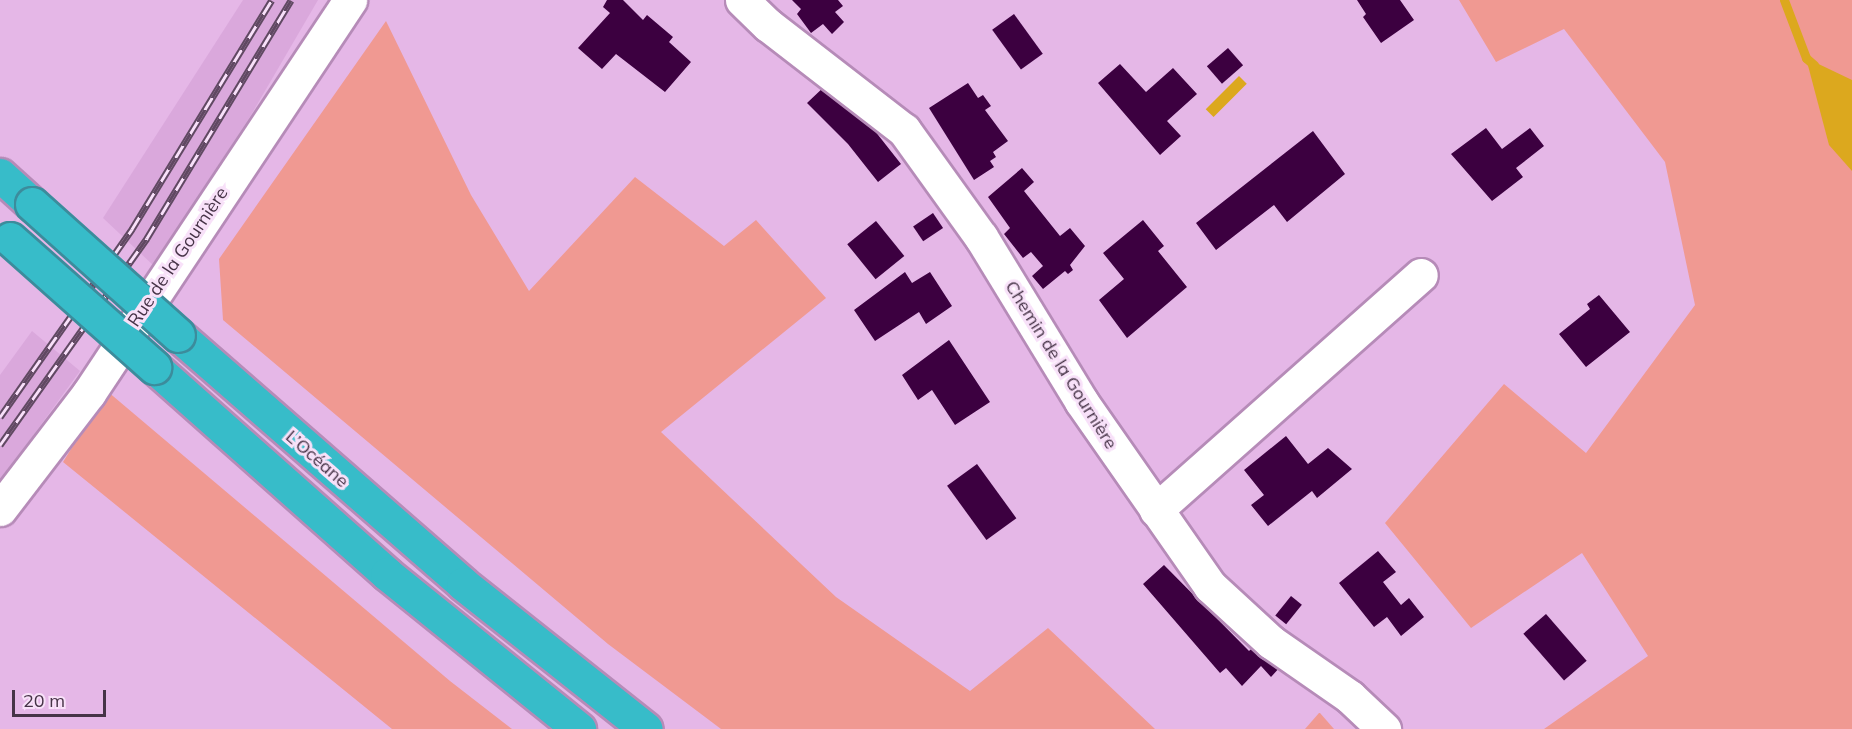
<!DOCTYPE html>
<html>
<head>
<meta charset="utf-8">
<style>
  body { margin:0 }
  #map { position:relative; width:1852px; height:729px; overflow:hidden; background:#e5b7e7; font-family:Mulish,sans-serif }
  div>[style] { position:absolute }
  .built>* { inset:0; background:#daa8dc }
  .green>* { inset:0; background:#f09992 }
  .water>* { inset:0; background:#dca81e; transform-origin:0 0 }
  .stream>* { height:9px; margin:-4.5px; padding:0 4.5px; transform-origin:4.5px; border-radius:4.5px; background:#dca81e }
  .building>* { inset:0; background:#3c0040; transform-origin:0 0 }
  .roads { filter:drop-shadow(2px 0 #b68bb8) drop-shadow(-2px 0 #b68bb8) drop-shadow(0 2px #b68bb8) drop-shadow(0 -2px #b68bb8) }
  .minor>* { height:33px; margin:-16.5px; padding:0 16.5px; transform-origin:16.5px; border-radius:16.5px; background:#fff }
  .highway>* { height:33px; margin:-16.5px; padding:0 16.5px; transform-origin:16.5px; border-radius:16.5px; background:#37bcc9 }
  .rail>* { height:7px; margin-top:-3.5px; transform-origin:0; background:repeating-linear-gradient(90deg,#f8e1f9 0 14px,#604962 0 28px); box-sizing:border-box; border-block:2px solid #604962 }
  .bridges { filter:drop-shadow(2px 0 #3c8c9c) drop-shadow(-2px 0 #3c8c9c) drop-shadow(0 2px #3c8c9c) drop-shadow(0 -2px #3c8c9c) }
  .highway-bridge>* { height:33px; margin:-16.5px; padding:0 16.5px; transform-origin:16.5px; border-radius:16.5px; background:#37bcc9 }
  span { translate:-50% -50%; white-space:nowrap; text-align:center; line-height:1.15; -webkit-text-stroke:6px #f8e1f9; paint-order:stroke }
  .street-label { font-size:18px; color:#463347 }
  .scale { position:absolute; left:12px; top:690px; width:94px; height:27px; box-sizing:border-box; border:3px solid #463347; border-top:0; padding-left:8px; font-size:18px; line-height:21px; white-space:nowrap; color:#463347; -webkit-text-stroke:4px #f8e1f9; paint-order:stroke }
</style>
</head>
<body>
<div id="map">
  <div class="built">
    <div style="clip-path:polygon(243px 0,318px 0,251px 115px,154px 266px,103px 218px)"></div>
    <div style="clip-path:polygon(32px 331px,80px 371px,0 481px,0 375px)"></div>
  </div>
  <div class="green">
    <div style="clip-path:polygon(1459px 0,1852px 0,1852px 729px,1544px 729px,1648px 656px,1582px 553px,1471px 628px,1385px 523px,1504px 384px,1586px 453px,1695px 305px,1665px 162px,1564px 29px,1496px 62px)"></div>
    <div style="clip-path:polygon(386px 21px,471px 195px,529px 291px,635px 177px,724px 246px,756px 220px,826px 298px,661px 432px,836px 597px,970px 691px,1048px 628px,1155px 729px,721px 729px,608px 644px,223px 320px,219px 259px)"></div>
    <div style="clip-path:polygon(107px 391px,450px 681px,512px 729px,392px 729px,63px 462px)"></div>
    <div style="clip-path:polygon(1319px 713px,1320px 713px,1334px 729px,1305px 729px)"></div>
  </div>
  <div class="water">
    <div style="clip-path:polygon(1806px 58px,1852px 80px,1852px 171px,1829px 145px)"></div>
    <div style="left:1239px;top:76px;width:11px;height:47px;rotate:45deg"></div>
  </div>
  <div class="stream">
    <div style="left:1784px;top:0;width:62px;rotate:69.2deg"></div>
    <div style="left:1806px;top:58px;width:11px;rotate:41deg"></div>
  </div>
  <div class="building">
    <div style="clip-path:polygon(607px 0,623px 0,643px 20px,647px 15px,673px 37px,669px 42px,691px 62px,665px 92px,616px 54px,602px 69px,578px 48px,610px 13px,603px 7px)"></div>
    <div style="clip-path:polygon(792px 0,838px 0,843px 6px,835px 12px,844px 22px,832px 34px,823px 24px,811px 33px,797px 14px,801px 9px)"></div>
    <div style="clip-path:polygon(1357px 0,1400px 0,1414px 20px,1381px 43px,1363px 17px,1366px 14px)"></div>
    <div style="left:1014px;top:14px;width:49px;height:27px;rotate:54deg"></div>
    <div style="left:1228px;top:48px;width:23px;height:28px;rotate:49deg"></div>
    <div style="clip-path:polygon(1120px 64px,1146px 92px,1173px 68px,1197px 94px,1167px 121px,1181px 136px,1160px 155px,1098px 83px)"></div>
    <div style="clip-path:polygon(968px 83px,978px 98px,983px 95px,991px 106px,985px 110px,1008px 141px,993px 152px,996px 157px,990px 161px,994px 167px,974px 180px,929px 108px)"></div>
    <div style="clip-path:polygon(826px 85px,871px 126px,901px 164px,878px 182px,848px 144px,807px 103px)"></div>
    <div style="clip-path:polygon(1486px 128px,1502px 149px,1530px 128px,1544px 146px,1516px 168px,1523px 177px,1492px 201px,1451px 154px)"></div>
    <div style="clip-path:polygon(1313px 131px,1345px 174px,1287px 222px,1274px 205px,1216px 250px,1196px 223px)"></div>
    <div style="clip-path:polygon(1022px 168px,1034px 182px,1024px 191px,1060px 236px,1070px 228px,1085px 246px,1070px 265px,1073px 270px,1068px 274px,1065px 271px,1043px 289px,1032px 276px,1043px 266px,1031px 252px,1023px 258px,1004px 234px,1010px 228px,988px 197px)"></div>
    <div style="left:933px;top:213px;width:18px;height:24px;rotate:56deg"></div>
    <div style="clip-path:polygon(1143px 220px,1164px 246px,1158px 251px,1187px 287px,1127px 338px,1099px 300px,1124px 279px,1103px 253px)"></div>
    <div style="left:876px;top:221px;width:45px;height:37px;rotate:51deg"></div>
    <div style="clip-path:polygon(905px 272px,912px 283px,930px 272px,952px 306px,926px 324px,919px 312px,875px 341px,854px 310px)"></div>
    <div style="clip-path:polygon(1599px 295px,1630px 332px,1586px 367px,1559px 334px,1590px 309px,1587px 304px)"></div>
    <div style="clip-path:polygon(949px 340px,990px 402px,955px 425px,932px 390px,918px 400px,902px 375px)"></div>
    <div style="clip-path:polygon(1286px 436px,1308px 464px,1328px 448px,1352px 469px,1317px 498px,1312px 491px,1268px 526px,1251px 505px,1264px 495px,1244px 470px)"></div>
    <div style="left:977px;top:464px;width:67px;height:37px;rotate:54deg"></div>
    <div style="clip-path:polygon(1378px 551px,1396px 572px,1383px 582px,1401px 605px,1409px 598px,1424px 617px,1401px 636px,1387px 617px,1374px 627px,1339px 583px)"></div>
    <div style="clip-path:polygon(1164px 565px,1249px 651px,1258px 643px,1281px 666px,1271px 677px,1261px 666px,1242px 686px,1226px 668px,1220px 673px,1143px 584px)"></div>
    <div style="left:1291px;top:596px;width:14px;height:25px;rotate:39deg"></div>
    <div style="left:1546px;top:614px;width:62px;height:30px;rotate:49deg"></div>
  </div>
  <div class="roads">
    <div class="minor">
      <div style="left:742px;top:0;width:36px;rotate:44deg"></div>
      <div style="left:768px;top:25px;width:172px;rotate:37.7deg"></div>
      <div style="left:904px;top:130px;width:132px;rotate:54.3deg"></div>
      <div style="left:981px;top:237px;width:192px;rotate:58.6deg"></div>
      <div style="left:1081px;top:401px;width:226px;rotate:55.1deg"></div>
      <div style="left:1210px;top:586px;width:83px;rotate:42.6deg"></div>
      <div style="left:1271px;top:642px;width:96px;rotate:34.8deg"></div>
      <div style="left:1350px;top:697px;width:47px;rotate:43.3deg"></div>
      <div style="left:0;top:509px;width:146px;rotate:-52.5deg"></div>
      <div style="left:89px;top:393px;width:472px;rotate:-56.4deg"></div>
      <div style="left:1156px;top:510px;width:354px;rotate:-41.6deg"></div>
    </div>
    <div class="highway">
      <div style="left:0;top:175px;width:43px;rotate:42.2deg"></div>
      <div style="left:178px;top:335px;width:378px;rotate:41.1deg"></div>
      <div style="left:463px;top:584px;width:233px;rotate:38.4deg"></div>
      <div style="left:154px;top:367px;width:312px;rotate:41.6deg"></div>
      <div style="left:387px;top:574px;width:247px;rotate:38.9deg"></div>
    </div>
  </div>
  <div class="rail">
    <div style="left:0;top:417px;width:230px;rotate:-54.9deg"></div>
    <div style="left:132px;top:229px;width:268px;rotate:-58.6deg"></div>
    <div style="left:0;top:445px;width:254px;rotate:-54.6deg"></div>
    <div style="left:147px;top:238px;width:278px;rotate:-58.8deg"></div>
  </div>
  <div class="bridges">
    <div class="highway-bridge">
      <div style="left:32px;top:204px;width:196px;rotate:41.9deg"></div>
      <div style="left:10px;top:239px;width:193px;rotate:41.6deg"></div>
    </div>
  </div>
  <div class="street-label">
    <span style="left:178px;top:257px;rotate:-56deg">Rue de la Gournière</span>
    <span style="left:1061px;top:365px;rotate:58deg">Chemin de la Gournière</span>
    <span style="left:317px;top:459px;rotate:41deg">L’Océane</span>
  </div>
  <div class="scale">20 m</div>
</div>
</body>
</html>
